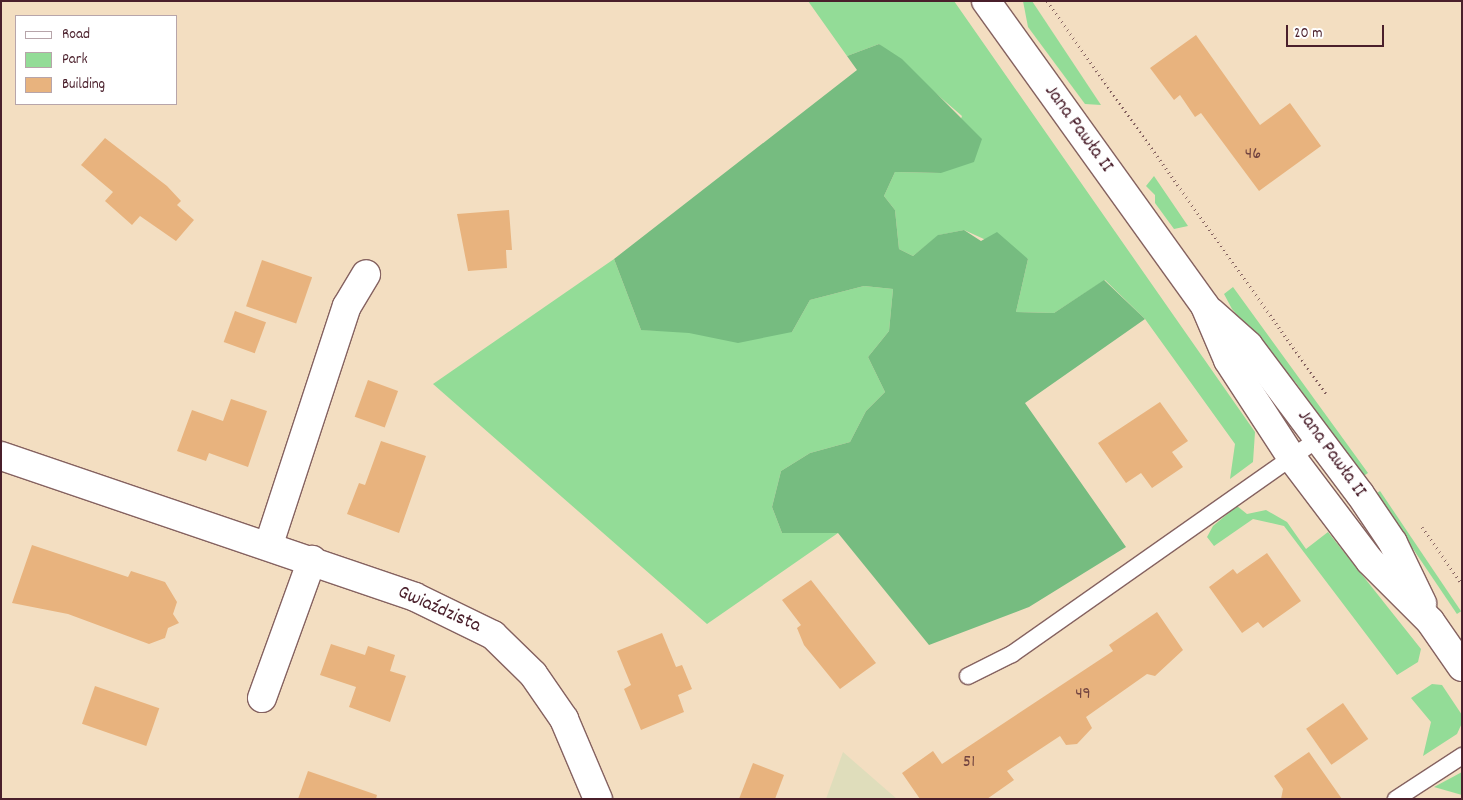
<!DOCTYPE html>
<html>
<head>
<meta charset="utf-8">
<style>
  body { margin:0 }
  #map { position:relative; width:1463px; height:800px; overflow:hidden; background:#f3dec1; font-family:Dekko,sans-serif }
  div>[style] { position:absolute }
  .built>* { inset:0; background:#dfddbb }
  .green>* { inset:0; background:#93dc97; transform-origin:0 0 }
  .forest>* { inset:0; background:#76bc80 }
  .building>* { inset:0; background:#e8b37e; transform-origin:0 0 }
  .path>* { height:3px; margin-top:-1.5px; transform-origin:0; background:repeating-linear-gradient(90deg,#856260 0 1px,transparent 0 5px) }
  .roads { filter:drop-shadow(1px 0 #856260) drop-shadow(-1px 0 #856260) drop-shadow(0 1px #856260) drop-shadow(0 -1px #856260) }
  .service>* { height:16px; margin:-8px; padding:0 8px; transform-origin:8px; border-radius:8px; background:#fff }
  .minor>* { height:28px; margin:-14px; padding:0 14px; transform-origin:14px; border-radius:14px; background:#fff }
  span { translate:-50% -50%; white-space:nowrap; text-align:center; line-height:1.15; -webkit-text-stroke:4px #fff; paint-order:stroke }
  .number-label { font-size:18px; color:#724440 }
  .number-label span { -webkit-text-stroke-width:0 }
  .street-label { font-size:20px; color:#4a1f2b }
  .frame { position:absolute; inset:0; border:2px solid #4a1f2b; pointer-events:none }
  .legend { position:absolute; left:15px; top:15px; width:162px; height:90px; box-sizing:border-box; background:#fff; border:1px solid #b7a5aa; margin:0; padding:6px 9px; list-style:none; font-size:15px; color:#4a1f2b }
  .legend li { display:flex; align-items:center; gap:10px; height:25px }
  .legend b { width:25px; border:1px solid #b7a5aa }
  .scale { position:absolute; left:1286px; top:25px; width:98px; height:22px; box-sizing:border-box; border:2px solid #4a1f2b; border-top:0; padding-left:6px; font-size:15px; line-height:18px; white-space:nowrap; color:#4a1f2b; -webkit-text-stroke:4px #fff; paint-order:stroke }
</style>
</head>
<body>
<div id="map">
  <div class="built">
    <div style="clip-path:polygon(843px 752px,897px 799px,826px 799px)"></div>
  </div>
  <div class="green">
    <div style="clip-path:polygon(808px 1px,954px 1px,1255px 432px,1253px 462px,1230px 479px,1235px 444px,1145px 319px,1105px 280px,1054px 313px,1016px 312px,1028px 259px,964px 230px,939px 235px,913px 256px,899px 249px,895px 210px,884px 196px,895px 172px,941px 173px,962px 116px,879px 44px,847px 56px)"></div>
    <div style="clip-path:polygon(1023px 1px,1032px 1px,1101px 105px,1085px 104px,1028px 27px)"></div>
    <div style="clip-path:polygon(1154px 176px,1188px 226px,1174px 229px,1155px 203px,1155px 195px,1146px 186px)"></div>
    <div style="clip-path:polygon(614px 259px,641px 330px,792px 332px,810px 300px,864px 286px,893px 289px,889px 331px,868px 357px,885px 392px,866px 411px,850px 442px,810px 453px,781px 471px,772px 507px,782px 533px,838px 533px,707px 624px,433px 384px)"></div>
    <div style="clip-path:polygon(1233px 287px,1368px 473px,1362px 477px,1296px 383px,1232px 309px,1224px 294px)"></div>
    <div style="left:1380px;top:491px;width:145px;height:5px;rotate:56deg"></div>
    <div style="clip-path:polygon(1237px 506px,1247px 514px,1266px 510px,1287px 522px,1306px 549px,1328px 532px,1421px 649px,1418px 662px,1397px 675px,1284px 526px,1253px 519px,1214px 546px,1207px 537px,1213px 526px)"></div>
    <div style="clip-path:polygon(1432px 684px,1442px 685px,1462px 715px,1462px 723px,1457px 734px,1423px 756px,1431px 722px,1411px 698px)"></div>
    <div style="clip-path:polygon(1462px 772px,1462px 795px,1434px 787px)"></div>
  </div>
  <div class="forest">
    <div style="clip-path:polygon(879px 44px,902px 59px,982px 139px,974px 162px,941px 173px,895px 172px,884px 196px,895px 210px,899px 249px,913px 256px,938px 235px,964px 230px,981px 241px,997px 232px,1028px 259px,1016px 312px,1054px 313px,1104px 280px,1145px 319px,1025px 403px,1126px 547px,1029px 607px,929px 645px,838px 533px,782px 533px,772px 507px,781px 471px,810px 453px,850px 442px,866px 411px,885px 392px,868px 357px,889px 331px,893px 289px,864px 286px,810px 300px,792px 332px,738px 343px,689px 333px,641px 330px,614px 259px,857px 70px,847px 56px)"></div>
  </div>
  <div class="building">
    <div style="clip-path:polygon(1196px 35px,1260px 125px,1290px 103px,1321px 146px,1259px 191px,1201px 113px,1195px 117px,1180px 95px,1174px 100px,1150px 68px)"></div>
    <div style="clip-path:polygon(105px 138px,167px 186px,181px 201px,177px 205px,194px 220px,176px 241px,140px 216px,132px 225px,105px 201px,113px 192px,81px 165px)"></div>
    <div style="clip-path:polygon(509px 210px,512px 250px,506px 250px,507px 268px,468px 271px,457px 214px)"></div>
    <div style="left:262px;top:260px;width:53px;height:49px;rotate:19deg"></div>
    <div style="left:235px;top:311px;width:33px;height:33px;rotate:20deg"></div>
    <div style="left:368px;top:380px;width:32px;height:39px;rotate:20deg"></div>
    <div style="clip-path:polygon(231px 399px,267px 411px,248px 467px,209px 453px,206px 461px,177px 451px,192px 410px,223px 421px)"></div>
    <div style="clip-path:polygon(1160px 402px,1188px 441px,1172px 452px,1183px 467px,1152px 488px,1141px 473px,1126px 483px,1098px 443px)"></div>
    <div style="clip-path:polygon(381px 441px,426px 456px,399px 533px,347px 514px,359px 483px,365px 485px)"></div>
    <div style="clip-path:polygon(32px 545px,128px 577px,131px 571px,165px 582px,177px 602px,173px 614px,179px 623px,168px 628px,165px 638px,149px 644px,68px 614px,12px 603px)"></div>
    <div style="clip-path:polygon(1267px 553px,1301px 601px,1263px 628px,1258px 622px,1242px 633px,1209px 587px,1233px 569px,1237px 574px)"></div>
    <div style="clip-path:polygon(811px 580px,876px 663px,840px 689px,804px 645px,797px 628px,801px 625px,782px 600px)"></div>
    <div style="clip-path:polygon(1157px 612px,1183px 650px,1155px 676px,1147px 674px,1086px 717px,1092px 728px,1077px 744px,1066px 745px,1060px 736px,1007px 771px,1014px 780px,987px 799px,920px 799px,902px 773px,933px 751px,942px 764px,1113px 651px,1109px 645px)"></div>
    <div style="clip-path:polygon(662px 633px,676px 667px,682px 665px,692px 689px,678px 695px,684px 712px,641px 730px,624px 689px,631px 685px,617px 651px)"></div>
    <div style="clip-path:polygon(331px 644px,365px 655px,368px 646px,395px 655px,390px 671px,406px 676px,390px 722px,349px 707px,356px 687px,320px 675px)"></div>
    <div style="left:95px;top:686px;width:68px;height:40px;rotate:19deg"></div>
    <div style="left:1343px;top:703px;width:44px;height:45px;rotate:55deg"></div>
    <div style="clip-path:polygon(1309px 752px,1342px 799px,1281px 799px,1283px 789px,1274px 776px)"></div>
    <div style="clip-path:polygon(753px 763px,784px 775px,775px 799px,739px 799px)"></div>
    <div style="clip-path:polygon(308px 771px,377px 795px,376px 799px,298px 799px)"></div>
  </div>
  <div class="path">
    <div style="left:1047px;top:1px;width:482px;rotate:54.6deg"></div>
    <div style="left:1422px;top:527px;width:70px;rotate:54.9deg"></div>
  </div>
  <div class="roads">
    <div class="service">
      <div style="left:968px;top:676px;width:49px;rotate:-26.6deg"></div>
      <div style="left:1012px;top:654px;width:375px;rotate:-35.1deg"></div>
      <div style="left:1396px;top:799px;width:79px;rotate:-33.1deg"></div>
    </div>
    <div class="minor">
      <div style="left:986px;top:1px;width:375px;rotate:54.3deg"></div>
      <div style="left:1205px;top:306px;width:59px;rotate:66.9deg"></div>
      <div style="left:1228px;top:360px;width:117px;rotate:56.9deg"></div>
      <div style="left:1292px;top:458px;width:129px;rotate:52.9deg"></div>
      <div style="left:1370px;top:561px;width:85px;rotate:45deg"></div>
      <div style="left:1430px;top:621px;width:56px;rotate:55.2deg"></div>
      <div style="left:1211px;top:312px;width:50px;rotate:41.7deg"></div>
      <div style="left:1248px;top:345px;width:186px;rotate:53.1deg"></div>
      <div style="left:1360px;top:494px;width:59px;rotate:56deg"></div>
      <div style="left:1393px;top:543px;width:67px;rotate:64.2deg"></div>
      <div style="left:1px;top:456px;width:437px;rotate:18.8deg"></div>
      <div style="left:415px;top:597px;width:87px;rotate:26deg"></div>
      <div style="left:493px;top:635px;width:56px;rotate:44.3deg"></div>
      <div style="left:533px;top:674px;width:55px;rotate:55.4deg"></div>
      <div style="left:564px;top:719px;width:87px;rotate:67deg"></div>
      <div style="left:269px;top:544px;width:250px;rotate:-71.9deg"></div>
      <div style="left:347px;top:306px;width:37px;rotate:-59deg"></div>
      <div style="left:262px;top:698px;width:147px;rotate:-70.1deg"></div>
    </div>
  </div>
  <div class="number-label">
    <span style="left:1253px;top:155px">46</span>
    <span style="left:1083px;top:695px">49</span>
    <span style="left:969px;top:763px">51</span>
  </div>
  <div class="street-label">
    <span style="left:1078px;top:129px;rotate:54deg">Jana Pawła II</span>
    <span style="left:1331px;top:454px;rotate:54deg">Jana Pawła II</span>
    <span style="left:439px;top:610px;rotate:24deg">Gwiaździsta</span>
  </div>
  <div class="frame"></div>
  <ul class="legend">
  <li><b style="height:6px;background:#fff"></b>Road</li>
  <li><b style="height:14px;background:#93dc97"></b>Park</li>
  <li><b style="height:14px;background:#e8b37e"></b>Building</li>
  </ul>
  <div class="scale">20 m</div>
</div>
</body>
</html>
